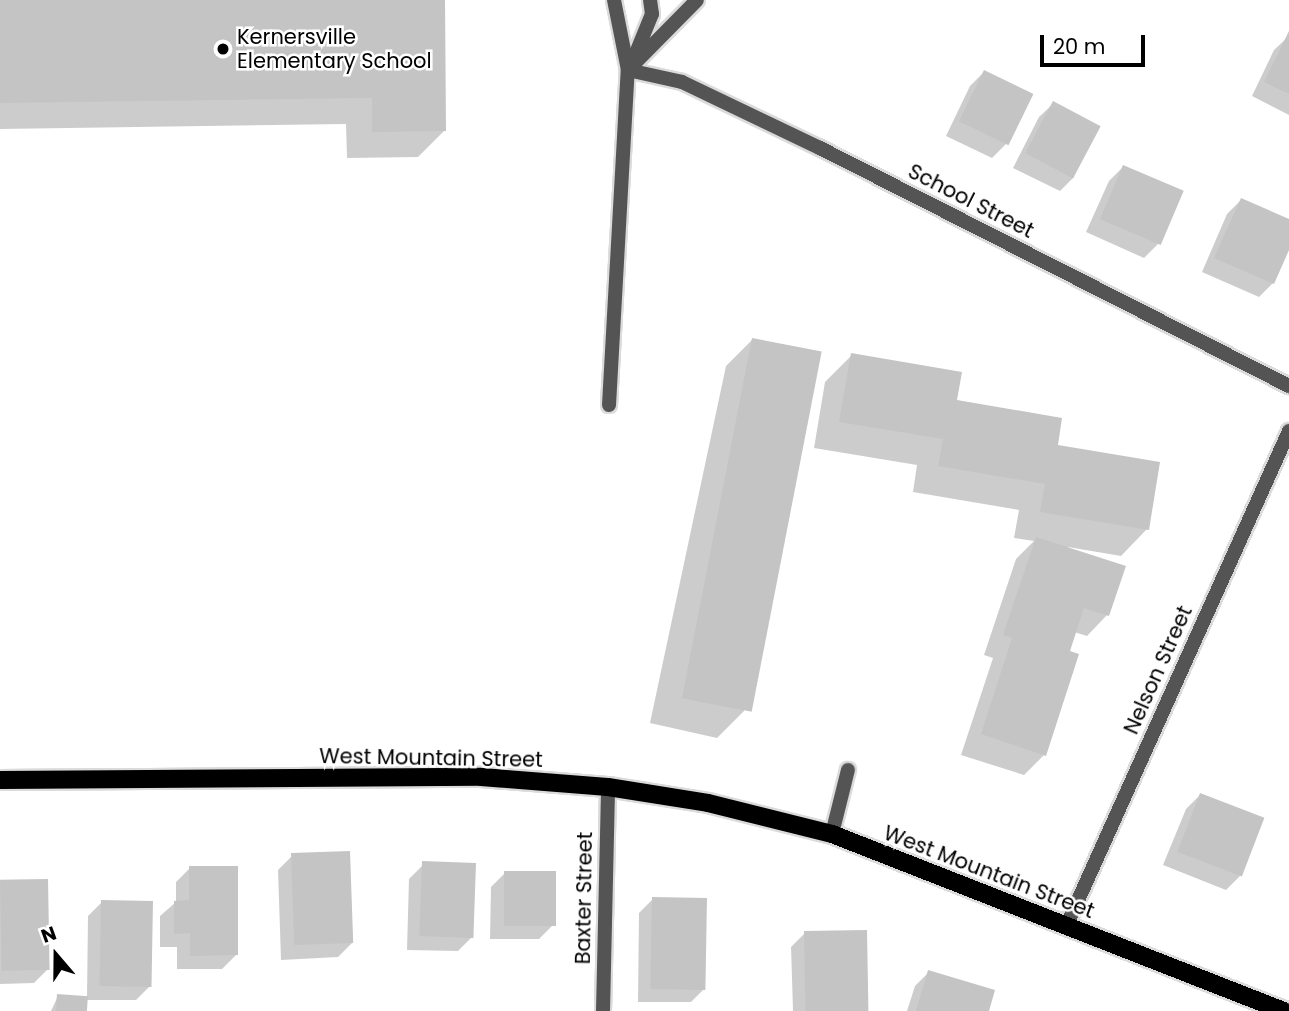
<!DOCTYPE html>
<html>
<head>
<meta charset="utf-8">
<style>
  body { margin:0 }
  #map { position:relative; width:1289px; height:1011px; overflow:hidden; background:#fff; font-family:Poppins,sans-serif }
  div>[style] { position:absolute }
  .shadow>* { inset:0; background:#0003 }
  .building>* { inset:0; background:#c4c4c4; transform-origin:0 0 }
  .roads { filter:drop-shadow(2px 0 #dbdbdb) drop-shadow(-2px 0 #dbdbdb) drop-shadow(0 2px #dbdbdb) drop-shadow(0 -2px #dbdbdb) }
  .lane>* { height:14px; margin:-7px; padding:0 7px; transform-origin:7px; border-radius:7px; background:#545454 }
  .street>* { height:14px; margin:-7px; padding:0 7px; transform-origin:7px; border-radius:7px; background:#545454 }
  .primary>* { height:18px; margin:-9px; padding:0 9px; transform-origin:9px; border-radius:9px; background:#000 }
  .dots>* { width:19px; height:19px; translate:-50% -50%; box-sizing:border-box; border:4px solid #fff; border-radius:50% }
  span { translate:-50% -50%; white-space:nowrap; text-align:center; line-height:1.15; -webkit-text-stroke:5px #fff; paint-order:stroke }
  .poi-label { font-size:21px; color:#000 }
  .left { translate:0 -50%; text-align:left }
  .street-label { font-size:21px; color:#000 }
  .north { position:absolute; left:21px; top:920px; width:70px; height:70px; -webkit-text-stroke:5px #fff; paint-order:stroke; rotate:340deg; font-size:19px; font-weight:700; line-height:28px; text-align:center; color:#000 }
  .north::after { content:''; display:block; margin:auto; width:24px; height:32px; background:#000; clip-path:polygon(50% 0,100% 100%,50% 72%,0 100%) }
  .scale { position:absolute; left:1040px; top:35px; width:105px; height:32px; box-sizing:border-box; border:4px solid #000; border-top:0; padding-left:9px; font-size:21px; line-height:24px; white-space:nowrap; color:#000; -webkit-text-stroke:5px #fff; paint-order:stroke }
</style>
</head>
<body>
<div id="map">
  <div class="shadow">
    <div style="clip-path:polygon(0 0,443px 0,444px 131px,418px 157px,347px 158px,346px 124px,0 129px)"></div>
    <div style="clip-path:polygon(1289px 36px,1289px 115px,1252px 96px,1274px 50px)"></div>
    <div style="clip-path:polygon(984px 72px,1006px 144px,992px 158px,946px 136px,970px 86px)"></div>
    <div style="clip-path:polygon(1053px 104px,1074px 177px,1060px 191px,1013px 168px,1039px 117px)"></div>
    <div style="clip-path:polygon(1123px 167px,1158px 244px,1144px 258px,1086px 232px,1109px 181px)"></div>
    <div style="clip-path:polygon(1241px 200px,1289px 221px,1289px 246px,1273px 283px,1259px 297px,1202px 272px,1227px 214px)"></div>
    <div style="clip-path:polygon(752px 340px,744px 711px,717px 738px,650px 723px,726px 366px)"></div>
    <div style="clip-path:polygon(852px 355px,1055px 446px,1147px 529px,1121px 556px,1068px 547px,1107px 615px,1087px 636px,1074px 632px,1044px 755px,1024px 775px,961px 755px,993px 658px,984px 655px,1016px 559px,1034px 541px,1014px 538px,1019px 510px,913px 492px,917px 465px,814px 448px,825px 382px)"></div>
    <div style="clip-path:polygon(1200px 795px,1240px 876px,1226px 890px,1163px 865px,1186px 809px)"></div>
    <div style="clip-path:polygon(292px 856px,352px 943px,338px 957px,281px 960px,278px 870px)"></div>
    <div style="clip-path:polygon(423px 865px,472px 937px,458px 951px,407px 950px,409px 879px)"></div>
    <div style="clip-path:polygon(190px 868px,236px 955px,222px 969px,177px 969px,177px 947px,160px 947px,160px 916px,176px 902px,176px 882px)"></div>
    <div style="clip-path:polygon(505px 873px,553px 925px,539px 939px,490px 939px,491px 887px)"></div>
    <div style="clip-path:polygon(0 882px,48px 969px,34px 983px,0 984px)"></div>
    <div style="clip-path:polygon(653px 899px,705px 988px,691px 1002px,638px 1002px,639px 913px)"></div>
    <div style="clip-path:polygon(102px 902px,150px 986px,136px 1000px,86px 1000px,85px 1011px,51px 1011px,58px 996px,87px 997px,88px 916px)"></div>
    <div style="clip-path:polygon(805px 933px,867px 1011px,793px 1011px,791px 947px)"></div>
    <div style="clip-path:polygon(929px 972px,987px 1011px,907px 1011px,915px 986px)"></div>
  </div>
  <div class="building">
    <div style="clip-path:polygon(0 0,445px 0,446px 131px,372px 132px,372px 98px,0 103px)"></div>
    <div style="clip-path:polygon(1289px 31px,1289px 94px,1264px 82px)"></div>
    <div style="left:984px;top:70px;width:55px;height:57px;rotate:26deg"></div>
    <div style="left:1053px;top:101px;width:54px;height:59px;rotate:28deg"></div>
    <div style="left:1123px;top:165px;width:66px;height:59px;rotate:23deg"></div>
    <div style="clip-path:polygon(1241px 198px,1289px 219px,1289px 250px,1274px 284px,1214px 258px)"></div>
    <div style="left:752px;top:338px;width:71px;height:367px;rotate:11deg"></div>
    <div style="clip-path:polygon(851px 353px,962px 372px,957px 400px,1062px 418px,1058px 445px,1160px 462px,1149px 530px,1040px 512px,1045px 484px,938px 466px,943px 439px,839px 422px)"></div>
    <div style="clip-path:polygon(1036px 537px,1126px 566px,1109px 616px,1084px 608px,1070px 651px,1079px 654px,1046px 756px,981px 734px,1012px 638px,1003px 635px)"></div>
    <div style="left:1200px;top:793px;width:69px;height:63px;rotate:21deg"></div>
    <div style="left:350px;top:851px;width:92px;height:59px;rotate:88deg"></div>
    <div style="left:476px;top:863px;width:75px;height:54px;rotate:92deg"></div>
    <div style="clip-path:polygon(189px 866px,238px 866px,238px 955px,190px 956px,190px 933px,174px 934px,174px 901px,189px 900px)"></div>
    <div style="left:504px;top:871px;width:52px;height:55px"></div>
    <div style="left:48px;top:879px;width:91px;height:48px;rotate:89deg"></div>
    <div style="left:652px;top:897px;width:55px;height:92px;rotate:1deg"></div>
    <div style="left:101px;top:900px;width:52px;height:86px;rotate:1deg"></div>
    <div style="left:867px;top:930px;width:81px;height:63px;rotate:89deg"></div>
    <div style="clip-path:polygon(928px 970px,995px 990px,989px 1011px,916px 1011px)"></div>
    <div style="left:57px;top:994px;width:31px;height:17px;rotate:4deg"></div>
  </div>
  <div class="roads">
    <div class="lane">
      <div style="left:614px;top:0;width:71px;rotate:78.7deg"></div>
      <div style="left:632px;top:63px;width:53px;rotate:-67.8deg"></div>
      <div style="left:652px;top:14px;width:14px;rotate:-98deg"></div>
      <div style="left:609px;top:405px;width:336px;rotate:-86.8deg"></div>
      <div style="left:628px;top:70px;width:98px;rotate:-45.4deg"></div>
      <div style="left:832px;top:834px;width:66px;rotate:-76deg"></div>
    </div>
    <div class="street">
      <div style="left:628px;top:70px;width:55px;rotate:12.5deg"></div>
      <div style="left:682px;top:82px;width:153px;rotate:25.6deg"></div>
      <div style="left:820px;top:148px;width:526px;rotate:26.91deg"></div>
      <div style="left:1066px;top:927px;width:544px;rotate:-65.79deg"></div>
      <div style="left:603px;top:1011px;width:224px;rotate:-88.7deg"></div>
    </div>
    <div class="primary">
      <div style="left:0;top:780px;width:481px;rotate:-0.4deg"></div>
      <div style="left:481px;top:777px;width:127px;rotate:4.5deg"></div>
      <div style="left:608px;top:787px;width:101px;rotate:9.1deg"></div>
      <div style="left:708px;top:803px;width:128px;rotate:14deg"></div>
      <div style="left:832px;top:834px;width:485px;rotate:21.4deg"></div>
    </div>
  </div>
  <div class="dots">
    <div style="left:223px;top:49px;background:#000"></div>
  </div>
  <div class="poi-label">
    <span class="left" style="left:237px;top:49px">Kernersville<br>Elementary School</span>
  </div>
  <div class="street-label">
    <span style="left:971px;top:201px;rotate:27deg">School Street</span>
    <span style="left:1158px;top:670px;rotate:-66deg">Nelson Street</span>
    <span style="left:431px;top:758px;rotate:1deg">West Mountain Street</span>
    <span style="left:989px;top:872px;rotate:21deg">West Mountain Street</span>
    <span style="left:584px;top:898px;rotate:-89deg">Baxter Street</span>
  </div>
  <div class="north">N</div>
  <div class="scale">20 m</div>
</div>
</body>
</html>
